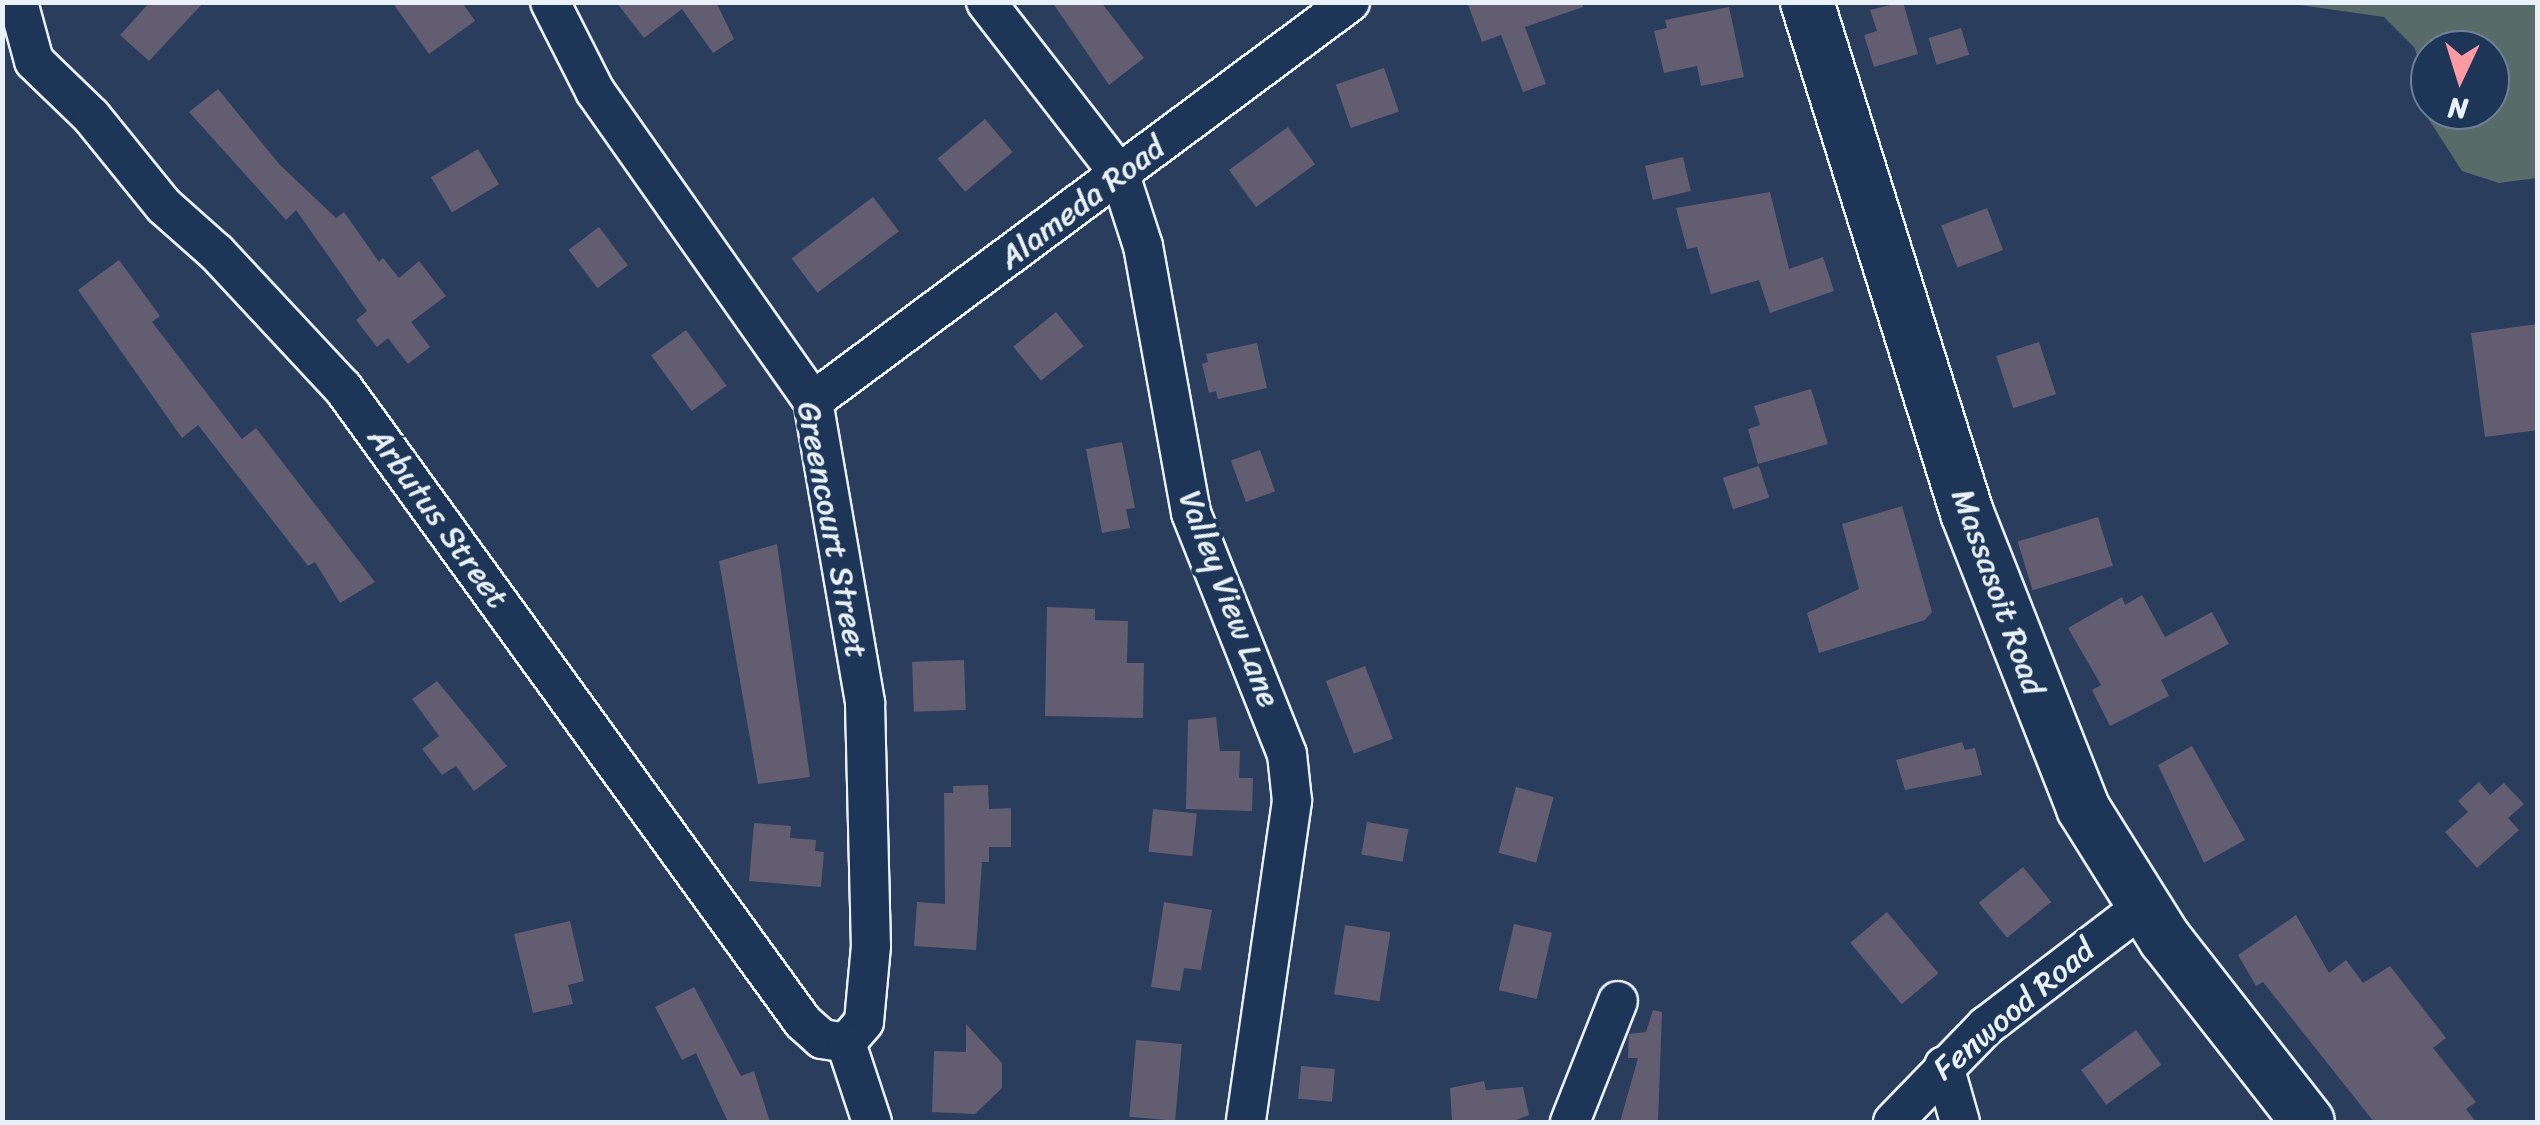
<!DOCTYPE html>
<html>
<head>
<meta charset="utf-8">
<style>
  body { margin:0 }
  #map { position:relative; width:2540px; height:1125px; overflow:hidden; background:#2b3d5c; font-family:Sriracha,sans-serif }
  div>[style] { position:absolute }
  .green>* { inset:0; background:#576c68 }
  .building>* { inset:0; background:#625d70; transform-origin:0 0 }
  .roads { filter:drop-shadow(2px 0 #e8f1f8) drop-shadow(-2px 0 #e8f1f8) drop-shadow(0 2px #e8f1f8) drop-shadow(0 -2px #e8f1f8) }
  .minor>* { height:38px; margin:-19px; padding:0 19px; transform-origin:19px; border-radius:19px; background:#1d3557 }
  .secondary>* { height:52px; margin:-26px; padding:0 26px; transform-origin:26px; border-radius:26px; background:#1d3557 }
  span { translate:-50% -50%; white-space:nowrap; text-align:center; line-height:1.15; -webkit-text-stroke:9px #1d3557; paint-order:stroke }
  .street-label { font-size:32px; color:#e8f1f8 }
  .frame { position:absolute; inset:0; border:5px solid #e8f1f8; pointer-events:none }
  .north { position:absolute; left:2410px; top:30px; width:100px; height:100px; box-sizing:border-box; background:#1d3557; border:2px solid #6e8097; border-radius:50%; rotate:184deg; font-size:28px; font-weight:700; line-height:40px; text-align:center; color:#e8f1f8 }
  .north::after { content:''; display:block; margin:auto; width:35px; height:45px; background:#ff9aa2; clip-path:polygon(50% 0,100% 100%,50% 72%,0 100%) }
</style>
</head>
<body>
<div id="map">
  <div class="green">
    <div style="clip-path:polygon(evenodd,2286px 3px,2537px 3px,2537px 178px,2499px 183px,2462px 171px,2422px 109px,2424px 73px,2414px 47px,2384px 17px,2286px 3px,2430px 50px,2490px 50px,2490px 110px,2430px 110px,2430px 50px)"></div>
  </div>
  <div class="building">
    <div style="clip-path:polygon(150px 2px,204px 2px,149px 61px,120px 35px)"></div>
    <div style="clip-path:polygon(392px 2px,462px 2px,475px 21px,429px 54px)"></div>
    <div style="clip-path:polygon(616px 2px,716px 2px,734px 39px,713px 53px,682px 9px,644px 38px)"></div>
    <div style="clip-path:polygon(1052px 2px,1101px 2px,1144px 58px,1109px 85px)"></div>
    <div style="clip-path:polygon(1467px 2px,1582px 2px,1583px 7px,1525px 27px,1546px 84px,1523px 92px,1501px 35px,1482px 42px)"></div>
    <div style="clip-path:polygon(1903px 2px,1918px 54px,1874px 67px,1864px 35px,1877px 31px,1870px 10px)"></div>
    <div style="clip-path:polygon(1729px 7px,1744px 77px,1701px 86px,1697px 66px,1664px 73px,1654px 31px,1667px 28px,1665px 20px)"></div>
    <div style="left:1961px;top:28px;width:28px;height:34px;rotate:73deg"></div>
    <div style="left:1384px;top:68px;width:46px;height:51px;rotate:71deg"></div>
    <div style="clip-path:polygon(218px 89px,279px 164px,336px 218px,344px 212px,379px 262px,383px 258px,399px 278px,419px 261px,446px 296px,411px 322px,430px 347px,408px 364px,388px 338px,377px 347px,356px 320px,367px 311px,296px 210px,286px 220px,189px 112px)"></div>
    <div style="left:985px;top:119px;width:43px;height:62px;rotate:50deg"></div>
    <div style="left:1288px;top:127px;width:46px;height:73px;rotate:54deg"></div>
    <div style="left:478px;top:149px;width:41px;height:55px;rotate:59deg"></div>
    <div style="left:1683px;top:157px;width:35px;height:39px;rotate:77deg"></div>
    <div style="clip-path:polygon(1770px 192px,1789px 269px,1823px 257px,1834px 291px,1770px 313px,1759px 280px,1711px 294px,1697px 247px,1687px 249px,1676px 208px)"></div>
    <div style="left:873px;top:197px;width:43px;height:102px;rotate:53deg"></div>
    <div style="left:1987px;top:208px;width:45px;height:49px;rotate:69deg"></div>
    <div style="left:599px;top:227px;width:48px;height:38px;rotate:53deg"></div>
    <div style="clip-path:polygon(119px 260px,160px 316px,152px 322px,242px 439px,256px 428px,375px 582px,340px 603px,315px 562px,308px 566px,198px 425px,182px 438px,78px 290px)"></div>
    <div style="left:1056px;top:312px;width:44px;height:55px;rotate:51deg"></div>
    <div style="clip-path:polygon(2538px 324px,2538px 430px,2485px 437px,2471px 333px)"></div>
    <div style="left:686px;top:330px;width:69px;height:43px;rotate:54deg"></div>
    <div style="left:2039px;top:342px;width:55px;height:45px;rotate:72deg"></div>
    <div style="clip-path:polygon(1257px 343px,1267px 388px,1218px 399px,1216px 391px,1209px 393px,1202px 364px,1208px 362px,1206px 354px)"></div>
    <div style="clip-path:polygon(1811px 389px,1828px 444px,1758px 464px,1748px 429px,1760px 425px,1754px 406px)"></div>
    <div style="clip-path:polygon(1122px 442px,1135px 508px,1126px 509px,1130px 528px,1102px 533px,1086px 449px)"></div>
    <div style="left:1260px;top:450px;width:44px;height:31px;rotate:70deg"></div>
    <div style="left:1759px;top:466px;width:33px;height:38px;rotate:72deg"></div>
    <div style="clip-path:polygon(1902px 506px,1932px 612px,1925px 620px,1819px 653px,1807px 613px,1859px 589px,1842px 524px)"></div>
    <div style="left:2098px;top:517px;width:51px;height:84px;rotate:73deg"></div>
    <div style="clip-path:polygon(777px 544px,810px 777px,758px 784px,719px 561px)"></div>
    <div style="clip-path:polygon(2142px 595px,2165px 637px,2212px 612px,2229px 644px,2161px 680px,2169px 696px,2110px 726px,2092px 690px,2101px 685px,2068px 628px,2122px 597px,2125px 605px)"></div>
    <div style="clip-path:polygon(1047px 607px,1095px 609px,1095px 620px,1128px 621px,1127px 663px,1144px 663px,1143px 718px,1045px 716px)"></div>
    <div style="left:964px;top:660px;width:50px;height:52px;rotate:88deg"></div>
    <div style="left:1365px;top:666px;width:78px;height:42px;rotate:69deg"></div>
    <div style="clip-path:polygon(437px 681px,507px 766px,474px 791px,456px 766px,442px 775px,422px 749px,439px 736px,412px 699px)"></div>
    <div style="clip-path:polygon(1216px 717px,1220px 751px,1240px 751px,1239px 778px,1253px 778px,1252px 811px,1186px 809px,1188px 720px)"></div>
    <div style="clip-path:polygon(1962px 742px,1965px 750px,1975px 748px,1982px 775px,1905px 790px,1896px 760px)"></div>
    <div style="clip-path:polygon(2192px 746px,2245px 840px,2204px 863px,2158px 765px)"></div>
    <div style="clip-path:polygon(2479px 782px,2490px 795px,2504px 783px,2524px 804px,2508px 818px,2519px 830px,2477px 868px,2445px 832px,2468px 812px,2458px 801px)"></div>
    <div style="clip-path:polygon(988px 785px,989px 809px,1011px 808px,1011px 847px,989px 847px,989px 862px,982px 862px,976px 950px,914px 946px,917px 902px,945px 904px,944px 793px,953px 793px,953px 786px)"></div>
    <div style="left:1516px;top:787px;width:39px;height:68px;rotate:15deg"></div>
    <div style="left:1153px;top:809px;width:44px;height:43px;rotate:6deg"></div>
    <div style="left:1367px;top:822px;width:42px;height:33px;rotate:10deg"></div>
    <div style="clip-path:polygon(754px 823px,791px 826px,790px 838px,816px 840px,815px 851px,824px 852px,821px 887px,749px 881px)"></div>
    <div style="left:2023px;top:867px;width:45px;height:57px;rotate:51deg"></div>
    <div style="clip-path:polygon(1164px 902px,1212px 910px,1201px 970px,1184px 968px,1180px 991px,1151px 987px)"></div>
    <div style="left:1887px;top:912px;width:80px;height:48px;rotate:50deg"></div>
    <div style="clip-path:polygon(2296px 915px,2329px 973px,2346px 960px,2363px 983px,2390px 966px,2446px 1038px,2433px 1048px,2476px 1102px,2466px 1109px,2476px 1122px,2374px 1122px,2263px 982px,2256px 986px,2238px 955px)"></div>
    <div style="clip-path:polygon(570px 921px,584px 981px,568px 985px,573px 1004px,533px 1013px,514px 934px)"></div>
    <div style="left:1514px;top:924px;width:39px;height:68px;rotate:13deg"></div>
    <div style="left:1345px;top:925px;width:46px;height:70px;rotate:9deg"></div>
    <div style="clip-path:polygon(694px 987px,741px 1076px,754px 1071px,770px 1122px,728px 1122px,696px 1053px,682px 1060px,655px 1007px)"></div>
    <div style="clip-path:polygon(1653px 1010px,1662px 1012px,1658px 1122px,1620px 1122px,1638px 1058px,1628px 1058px,1629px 1034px,1646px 1032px)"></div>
    <div style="clip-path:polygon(966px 1024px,1002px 1063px,1002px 1088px,975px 1114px,932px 1112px,934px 1051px,966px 1052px)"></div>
    <div style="left:2136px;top:1030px;width:43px;height:68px;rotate:54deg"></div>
    <div style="left:1136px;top:1040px;width:46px;height:77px;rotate:5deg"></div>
    <div style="left:1301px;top:1066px;width:34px;height:33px;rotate:5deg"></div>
    <div style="clip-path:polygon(1484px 1081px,1486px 1090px,1523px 1087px,1529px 1115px,1511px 1122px,1452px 1122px,1450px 1088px)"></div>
  </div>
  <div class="roads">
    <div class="minor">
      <div style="left:18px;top:2px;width:61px;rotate:74.8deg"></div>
      <div style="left:34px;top:61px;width:79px;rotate:44deg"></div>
      <div style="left:91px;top:116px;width:116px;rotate:51deg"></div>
      <div style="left:164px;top:206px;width:71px;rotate:41.6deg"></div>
      <div style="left:217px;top:253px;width:185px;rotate:47deg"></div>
      <div style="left:343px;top:388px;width:783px;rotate:54.04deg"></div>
      <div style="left:803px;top:1022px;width:25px;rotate:42deg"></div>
      <div style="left:822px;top:1039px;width:24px;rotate:9deg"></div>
      <div style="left:550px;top:2px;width:100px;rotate:63.2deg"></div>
      <div style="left:595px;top:91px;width:379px;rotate:54.9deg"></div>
      <div style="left:813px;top:401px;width:306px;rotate:80.2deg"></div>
      <div style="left:865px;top:703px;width:243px;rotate:88.6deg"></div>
      <div style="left:871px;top:946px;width:76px;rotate:95.3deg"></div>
      <div style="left:864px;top:1022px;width:28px;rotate:131deg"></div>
      <div style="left:846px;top:1043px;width:83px;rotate:71.8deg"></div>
      <div style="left:986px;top:2px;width:219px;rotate:52.2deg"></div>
      <div style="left:1120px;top:175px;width:75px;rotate:72.1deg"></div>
      <div style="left:1143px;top:246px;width:271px;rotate:79.8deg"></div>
      <div style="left:1191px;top:513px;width:259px;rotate:68.3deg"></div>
      <div style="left:1287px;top:754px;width:47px;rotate:83.9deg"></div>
      <div style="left:1292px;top:801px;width:324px;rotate:98.2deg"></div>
      <div style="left:813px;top:401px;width:669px;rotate:-36.61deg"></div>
      <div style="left:1944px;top:1066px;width:58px;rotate:74.1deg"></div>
      <div style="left:1570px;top:1122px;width:130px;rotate:-68.4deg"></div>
      <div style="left:1893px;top:1122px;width:134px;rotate:-45.9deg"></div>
      <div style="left:1986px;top:1026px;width:196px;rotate:-37.3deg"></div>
    </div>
    <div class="secondary">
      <div style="left:1807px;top:2px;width:535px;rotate:72.61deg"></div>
      <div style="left:1967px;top:513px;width:317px;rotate:68.5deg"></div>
      <div style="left:2083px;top:808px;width:155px;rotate:58deg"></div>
      <div style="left:2165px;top:939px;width:232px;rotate:52deg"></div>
    </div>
  </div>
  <div class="street-label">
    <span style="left:1082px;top:203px;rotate:-37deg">Alameda Road</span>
    <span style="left:438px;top:518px;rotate:54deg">Arbutus Street</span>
    <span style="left:832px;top:530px;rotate:79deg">Greencourt Street</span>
    <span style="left:1998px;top:592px;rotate:70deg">Massasoit Road</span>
    <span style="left:1229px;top:599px;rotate:69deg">Valley View Lane</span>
    <span style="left:2014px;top:1010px;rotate:-40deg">Fenwood Road</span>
  </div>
  <div class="frame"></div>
  <div class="north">N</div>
</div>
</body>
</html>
